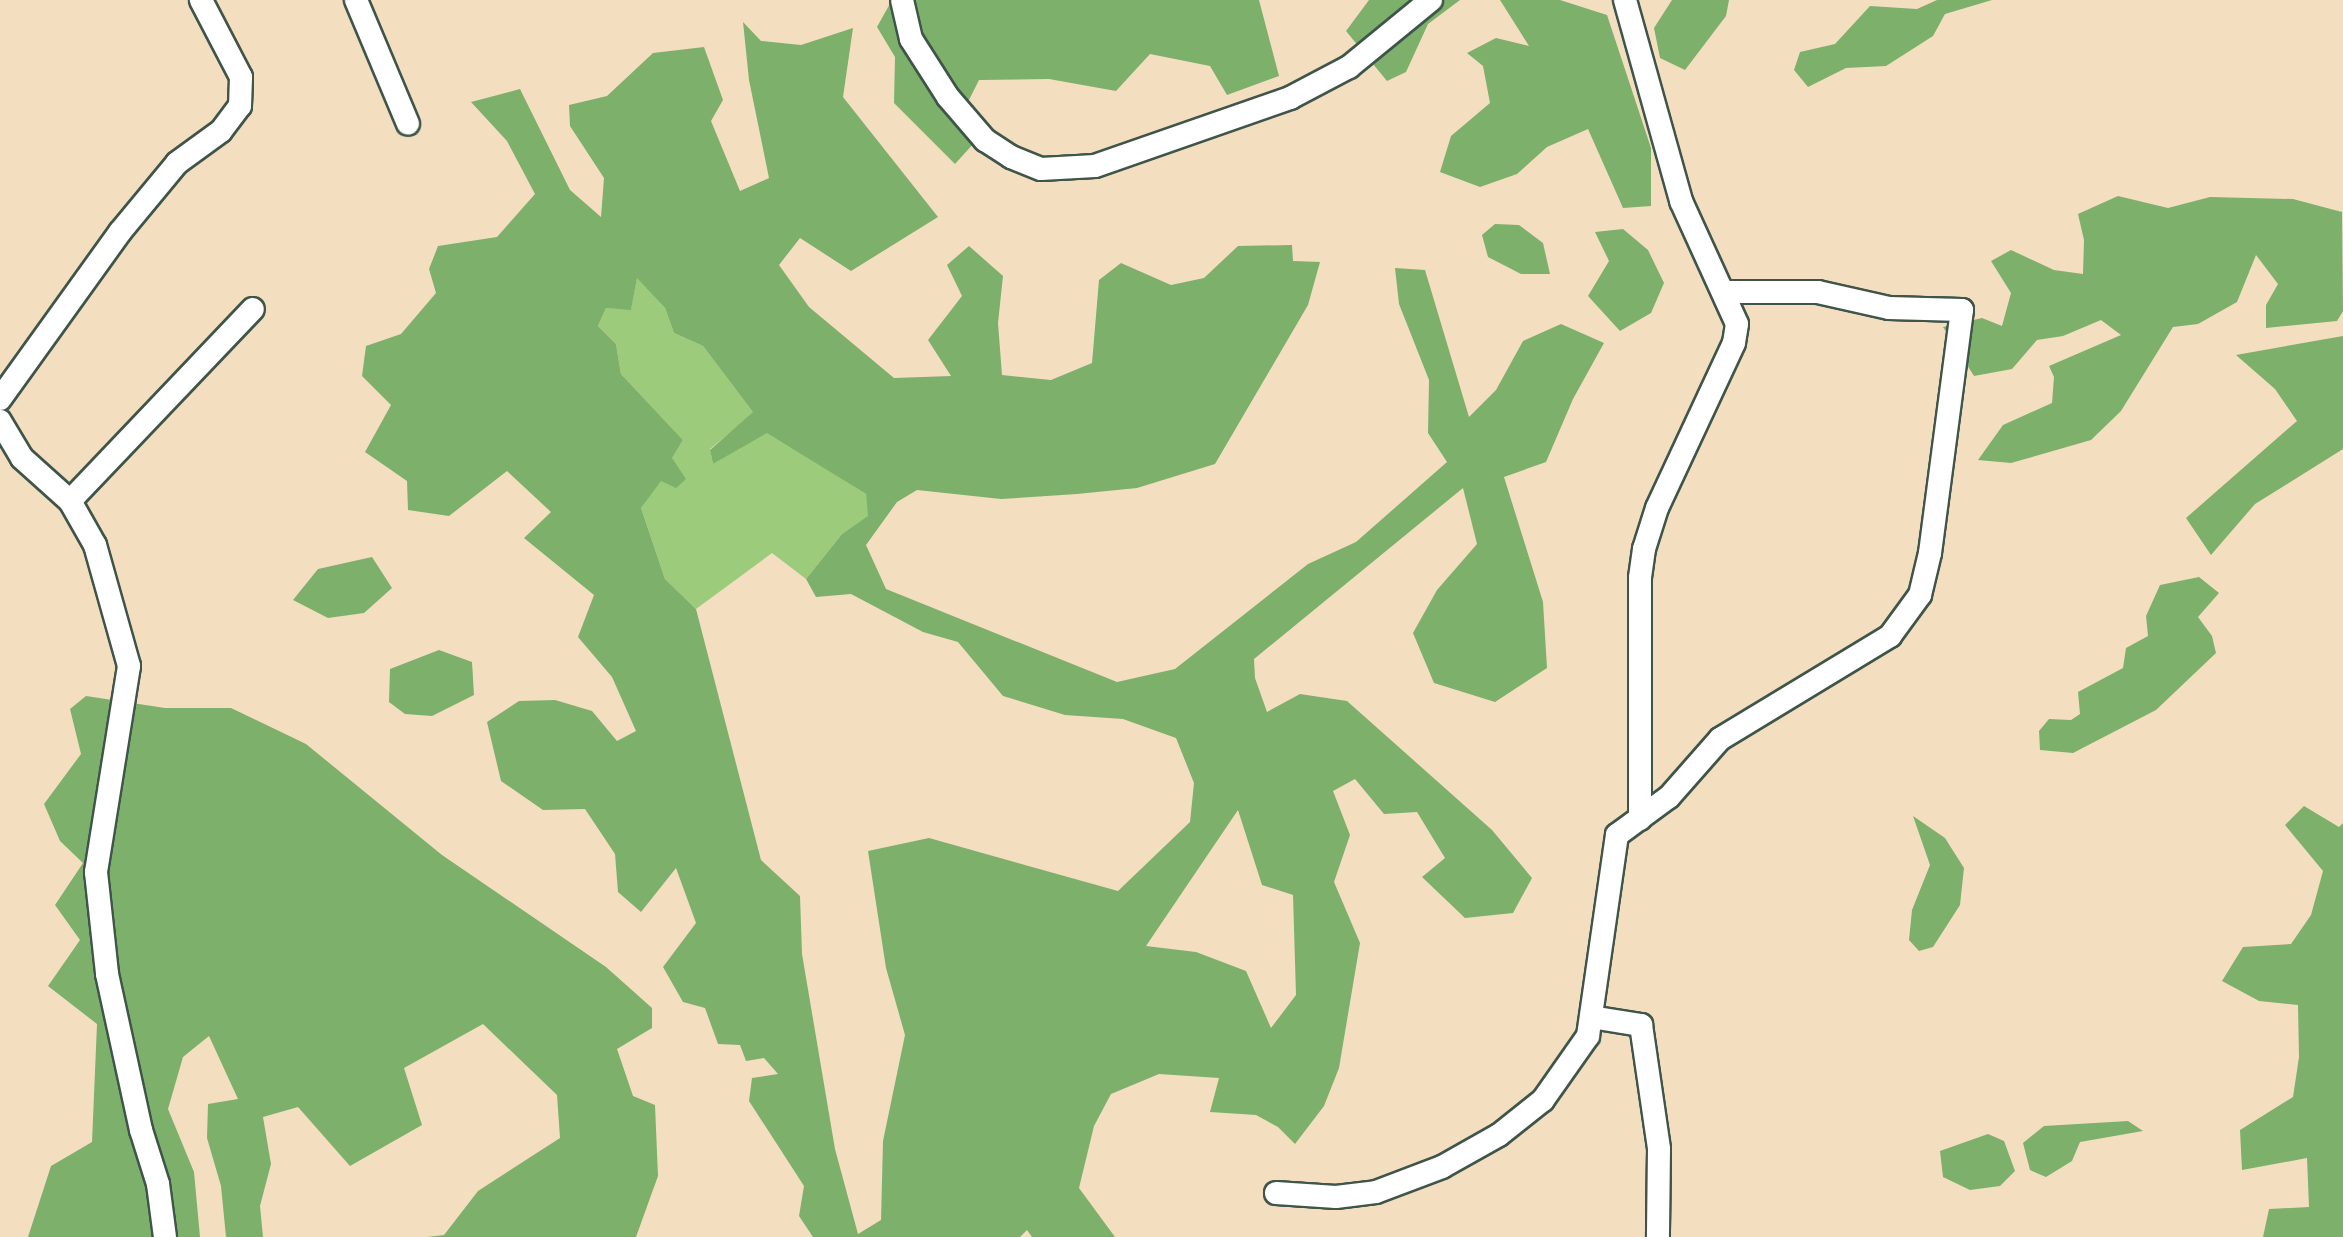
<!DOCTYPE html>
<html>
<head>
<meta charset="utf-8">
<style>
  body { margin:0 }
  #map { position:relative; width:2343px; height:1237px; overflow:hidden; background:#f4dec0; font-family:"Balsamiq Sans",sans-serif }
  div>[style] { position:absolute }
  .green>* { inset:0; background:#9ccc7b }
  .forest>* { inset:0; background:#7db06b }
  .roads { filter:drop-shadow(2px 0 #3f5549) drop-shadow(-2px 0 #3f5549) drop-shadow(0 2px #3f5549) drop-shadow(0 -2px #3f5549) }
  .minor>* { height:22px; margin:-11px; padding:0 11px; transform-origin:11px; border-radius:11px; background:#fff }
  span { translate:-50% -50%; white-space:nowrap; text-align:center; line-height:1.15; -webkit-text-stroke:8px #fdfcf7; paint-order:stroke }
</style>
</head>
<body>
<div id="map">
  <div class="green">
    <div style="clip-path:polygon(637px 277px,665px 308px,674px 333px,703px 346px,754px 413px,710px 449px,713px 464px,767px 432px,866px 494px,869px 516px,842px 534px,806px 579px,772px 553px,696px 609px,665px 579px,641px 508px,683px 440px,621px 374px,616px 344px,598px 326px,606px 308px,631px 309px)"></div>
  </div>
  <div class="forest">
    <div style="clip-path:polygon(892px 0,1259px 0,1279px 76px,1227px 95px,1210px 66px,1150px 54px,1116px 91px,1049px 79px,979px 80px,957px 124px,974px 143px,955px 164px,894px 103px,895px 57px,877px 27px)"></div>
    <div style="clip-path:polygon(1369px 0,1460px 0,1428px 24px,1406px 72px,1387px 81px,1346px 31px)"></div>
    <div style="clip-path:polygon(1500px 0,1560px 0,1607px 15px,1651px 148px,1651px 206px,1623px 208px,1588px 129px,1547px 147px,1517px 174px,1480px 187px,1440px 172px,1451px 136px,1490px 103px,1483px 66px,1467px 53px,1496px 38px,1529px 46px)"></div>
    <div style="clip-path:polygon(1672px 0,1729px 0,1726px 16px,1685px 70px,1660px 58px,1654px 28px)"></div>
    <div style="clip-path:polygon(1937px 0,1992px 0,1945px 14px,1933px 36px,1886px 66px,1846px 68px,1808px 87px,1794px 70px,1800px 52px,1835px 44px,1870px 6px,1917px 9px)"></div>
    <div style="clip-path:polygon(evenodd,743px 22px,761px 41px,801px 45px,853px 28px,843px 97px,938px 217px,851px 271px,800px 238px,779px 265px,809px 307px,894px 378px,951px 376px,928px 340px,962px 296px,947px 265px,969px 246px,1003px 276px,998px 323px,1002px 375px,1051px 380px,1092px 363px,1099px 280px,1121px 263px,1171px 285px,1204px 278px,1238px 246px,1292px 245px,1293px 261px,1320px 262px,1308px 305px,1215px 464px,1137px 488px,1077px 494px,1001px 499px,917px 490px,897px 502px,866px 545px,886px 589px,1117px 682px,1175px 669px,1308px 564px,1356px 542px,1447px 462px,1428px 433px,1429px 380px,1399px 304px,1395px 268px,1425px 270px,1469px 417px,1496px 390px,1523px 341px,1561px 324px,1604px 343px,1573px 399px,1546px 462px,1504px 477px,1543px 602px,1547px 668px,1495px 702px,1434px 683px,1413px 633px,1437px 590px,1477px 544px,1463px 488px,1254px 659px,1255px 678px,1267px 712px,1300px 694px,1347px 701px,1492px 830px,1532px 878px,1513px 913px,1465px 918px,1422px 877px,1445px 858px,1417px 812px,1384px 814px,1355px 779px,1333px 791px,1350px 835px,1334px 882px,1360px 943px,1339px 1068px,1324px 1106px,1295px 1144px,1278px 1127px,1256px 1115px,1210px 1112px,1219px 1078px,1159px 1074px,1111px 1094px,1094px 1126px,1079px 1188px,1115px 1237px,1032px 1237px,1027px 1230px,1020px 1237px,813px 1237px,799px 1216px,804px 1186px,749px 1101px,752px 1078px,778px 1074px,764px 1058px,746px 1061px,740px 1045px,718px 1044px,705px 1008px,683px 1002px,663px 967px,696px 923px,676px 868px,641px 912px,618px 892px,615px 854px,585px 809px,543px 810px,501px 781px,487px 722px,519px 701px,555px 700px,592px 711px,617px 741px,636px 731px,612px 677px,578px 637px,594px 595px,524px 538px,551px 512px,507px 471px,449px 516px,408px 510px,407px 481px,365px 452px,391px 405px,362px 376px,366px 346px,401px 334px,436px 293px,429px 269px,438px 246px,497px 237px,535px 194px,507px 141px,471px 102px,520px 89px,570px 190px,601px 217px,604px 178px,570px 126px,569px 105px,607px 96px,653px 53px,704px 47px,723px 100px,711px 121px,740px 191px,769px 178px,749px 80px,743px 22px,637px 278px,665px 308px,674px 333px,703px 346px,753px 412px,710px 450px,713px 464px,767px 433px,866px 494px,868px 516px,842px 534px,806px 579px,816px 597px,851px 594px,923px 632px,958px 642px,1003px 696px,1065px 715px,1123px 719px,1176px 738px,1194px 783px,1190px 822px,1118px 891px,929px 838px,868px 851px,886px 968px,905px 1035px,883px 1141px,881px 1220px,858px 1234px,835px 1149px,802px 954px,800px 896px,761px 860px,696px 609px,665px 579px,641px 508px,661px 481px,676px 488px,686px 479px,672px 458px,683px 440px,621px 374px,616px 344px,598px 326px,606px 308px,631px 310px,637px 278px,743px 22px,1238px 810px,1262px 885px,1293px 895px,1296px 995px,1271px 1028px,1246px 971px,1196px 952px,1146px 946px,1238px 810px)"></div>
    <div style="clip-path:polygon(2118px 196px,2168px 208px,2210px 197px,2293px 199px,2342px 212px,2343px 311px,2337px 321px,2266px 328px,2266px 305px,2278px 284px,2256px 255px,2237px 302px,2198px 324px,2173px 327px,2121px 411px,2091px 440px,2011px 463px,1978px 460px,2003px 425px,2052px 403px,2054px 377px,2049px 366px,2121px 335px,2101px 320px,2063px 336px,2037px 340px,2012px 369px,1974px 376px,1943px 327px,1982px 318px,2002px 326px,2011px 293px,1991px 261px,2011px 250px,2054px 270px,2083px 274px,2084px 240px,2078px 214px)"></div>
    <div style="clip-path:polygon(1495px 224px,1519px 225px,1543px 243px,1550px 274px,1521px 274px,1488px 257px,1482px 235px)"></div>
    <div style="clip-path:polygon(1623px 229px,1648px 250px,1664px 283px,1651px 313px,1620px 331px,1588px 296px,1609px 261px,1595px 232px)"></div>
    <div style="clip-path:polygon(2343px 336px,2343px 449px,2255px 504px,2211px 555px,2186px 518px,2297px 421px,2275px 389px,2236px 355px)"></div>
    <div style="clip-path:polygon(372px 557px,392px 588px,364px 613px,328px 618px,293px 600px,318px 569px)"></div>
    <div style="clip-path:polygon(2199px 577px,2219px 593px,2198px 617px,2212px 636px,2216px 653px,2156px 710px,2073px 753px,2040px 750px,2039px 731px,2049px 719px,2071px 720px,2080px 714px,2078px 692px,2123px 668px,2126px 648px,2148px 636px,2146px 616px,2160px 585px)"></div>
    <div style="clip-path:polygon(439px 650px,472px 662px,474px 695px,432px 716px,405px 714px,389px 702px,390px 669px)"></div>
    <div style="clip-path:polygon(86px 696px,165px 708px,231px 708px,306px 744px,442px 855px,606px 967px,652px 1008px,652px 1028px,617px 1049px,633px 1096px,655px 1105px,658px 1176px,636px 1237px,427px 1237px,444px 1235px,478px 1191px,560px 1138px,557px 1095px,483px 1024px,404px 1068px,422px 1125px,350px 1166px,298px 1107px,263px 1117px,271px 1164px,260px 1206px,263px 1237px,226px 1237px,221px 1186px,207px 1138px,208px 1104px,238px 1099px,209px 1036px,183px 1057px,168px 1109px,194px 1172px,200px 1237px,28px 1237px,51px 1166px,92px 1142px,97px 1024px,48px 986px,80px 940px,55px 905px,83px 863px,60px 841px,44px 804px,81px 754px,70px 709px)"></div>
    <div style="clip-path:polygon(2304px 806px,2339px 827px,2343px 823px,2343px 1237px,2263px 1237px,2269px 1209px,2309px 1207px,2307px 1158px,2242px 1170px,2240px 1130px,2293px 1097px,2299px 1057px,2298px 1005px,2259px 1001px,2222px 981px,2243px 947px,2291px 944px,2311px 915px,2323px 871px,2285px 825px)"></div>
    <div style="clip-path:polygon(1913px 816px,1945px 838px,1964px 868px,1960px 905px,1933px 947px,1919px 951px,1909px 940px,1912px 910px,1930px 865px)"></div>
    <div style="clip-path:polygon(2128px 1121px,2143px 1131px,2080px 1142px,2072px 1161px,2046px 1177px,2030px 1170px,2023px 1143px,2044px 1126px)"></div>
    <div style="clip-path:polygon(1988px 1134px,2004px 1141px,2015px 1171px,2000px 1186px,1970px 1190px,1943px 1177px,1940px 1151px)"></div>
  </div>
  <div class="roads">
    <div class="minor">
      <div style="left:356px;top:0;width:134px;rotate:67.2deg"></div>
      <div style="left:902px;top:0;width:40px;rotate:77deg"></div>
      <div style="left:911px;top:39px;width:69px;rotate:57.5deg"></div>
      <div style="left:948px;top:97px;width:57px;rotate:49.3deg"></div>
      <div style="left:985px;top:140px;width:31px;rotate:33deg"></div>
      <div style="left:1011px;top:157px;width:32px;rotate:22deg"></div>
      <div style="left:1041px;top:169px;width:54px;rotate:-3.2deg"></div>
      <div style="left:1095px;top:166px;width:207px;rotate:-19.2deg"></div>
      <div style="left:1290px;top:98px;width:67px;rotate:-27.7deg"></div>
      <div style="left:1349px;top:67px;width:106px;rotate:-39.3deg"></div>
      <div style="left:1625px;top:0;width:209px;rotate:74.4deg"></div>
      <div style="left:1681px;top:201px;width:135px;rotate:65.5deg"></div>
      <div style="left:1737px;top:324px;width:19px;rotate:99deg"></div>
      <div style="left:1734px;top:343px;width:182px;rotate:115deg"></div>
      <div style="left:1657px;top:508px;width:43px;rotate:107.6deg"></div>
      <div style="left:1644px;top:549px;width:29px;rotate:98deg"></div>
      <div style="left:1640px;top:578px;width:241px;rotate:90deg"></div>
      <div style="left:0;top:399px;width:206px;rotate:-54.3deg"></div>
      <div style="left:120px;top:232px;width:89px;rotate:-50.4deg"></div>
      <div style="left:177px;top:163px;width:54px;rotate:-36deg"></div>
      <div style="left:221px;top:131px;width:31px;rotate:-53deg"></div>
      <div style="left:240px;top:106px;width:29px;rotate:-88deg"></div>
      <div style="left:241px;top:77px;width:87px;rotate:-117.5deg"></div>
      <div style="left:0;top:421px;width:43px;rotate:59.3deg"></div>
      <div style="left:22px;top:458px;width:64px;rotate:41.9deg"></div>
      <div style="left:70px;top:501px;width:51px;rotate:60.4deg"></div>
      <div style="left:95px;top:545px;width:126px;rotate:74.3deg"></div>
      <div style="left:129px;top:666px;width:209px;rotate:99.1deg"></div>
      <div style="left:96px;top:872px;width:103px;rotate:83.8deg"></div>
      <div style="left:107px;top:974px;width:160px;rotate:77.7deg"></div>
      <div style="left:141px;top:1130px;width:57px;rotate:72.5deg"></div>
      <div style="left:158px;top:1184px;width:53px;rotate:82.5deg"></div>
      <div style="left:70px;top:501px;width:265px;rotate:-46.4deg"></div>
      <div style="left:1591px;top:1017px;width:51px;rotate:9.1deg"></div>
      <div style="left:1641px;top:1025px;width:125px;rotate:81.7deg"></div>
      <div style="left:1659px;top:1149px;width:88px;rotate:90.7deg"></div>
      <div style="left:1276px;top:1193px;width:60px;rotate:3.8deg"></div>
      <div style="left:1336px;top:1197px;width:40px;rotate:-7.1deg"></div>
      <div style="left:1376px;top:1192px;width:71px;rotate:-20.7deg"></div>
      <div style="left:1442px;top:1167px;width:65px;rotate:-29.3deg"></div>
      <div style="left:1499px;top:1135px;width:56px;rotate:-38.5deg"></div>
      <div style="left:1543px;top:1100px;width:78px;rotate:-54.9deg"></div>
      <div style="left:1588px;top:1036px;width:203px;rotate:-81.8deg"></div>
      <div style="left:1617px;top:835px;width:64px;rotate:-36.2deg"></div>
      <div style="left:1669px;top:797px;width:77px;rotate:-48.7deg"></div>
      <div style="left:1720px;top:739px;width:199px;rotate:-31.2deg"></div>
      <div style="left:1890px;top:636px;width:51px;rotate:-53.8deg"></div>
      <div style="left:1920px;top:595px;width:43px;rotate:-76.6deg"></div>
      <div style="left:1930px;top:553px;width:245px;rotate:-82.5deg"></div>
      <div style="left:1962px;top:310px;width:73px;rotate:-178.4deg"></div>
      <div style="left:1889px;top:308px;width:73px;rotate:-167.3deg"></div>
      <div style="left:1818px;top:292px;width:94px;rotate:180deg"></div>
    </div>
  </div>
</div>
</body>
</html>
